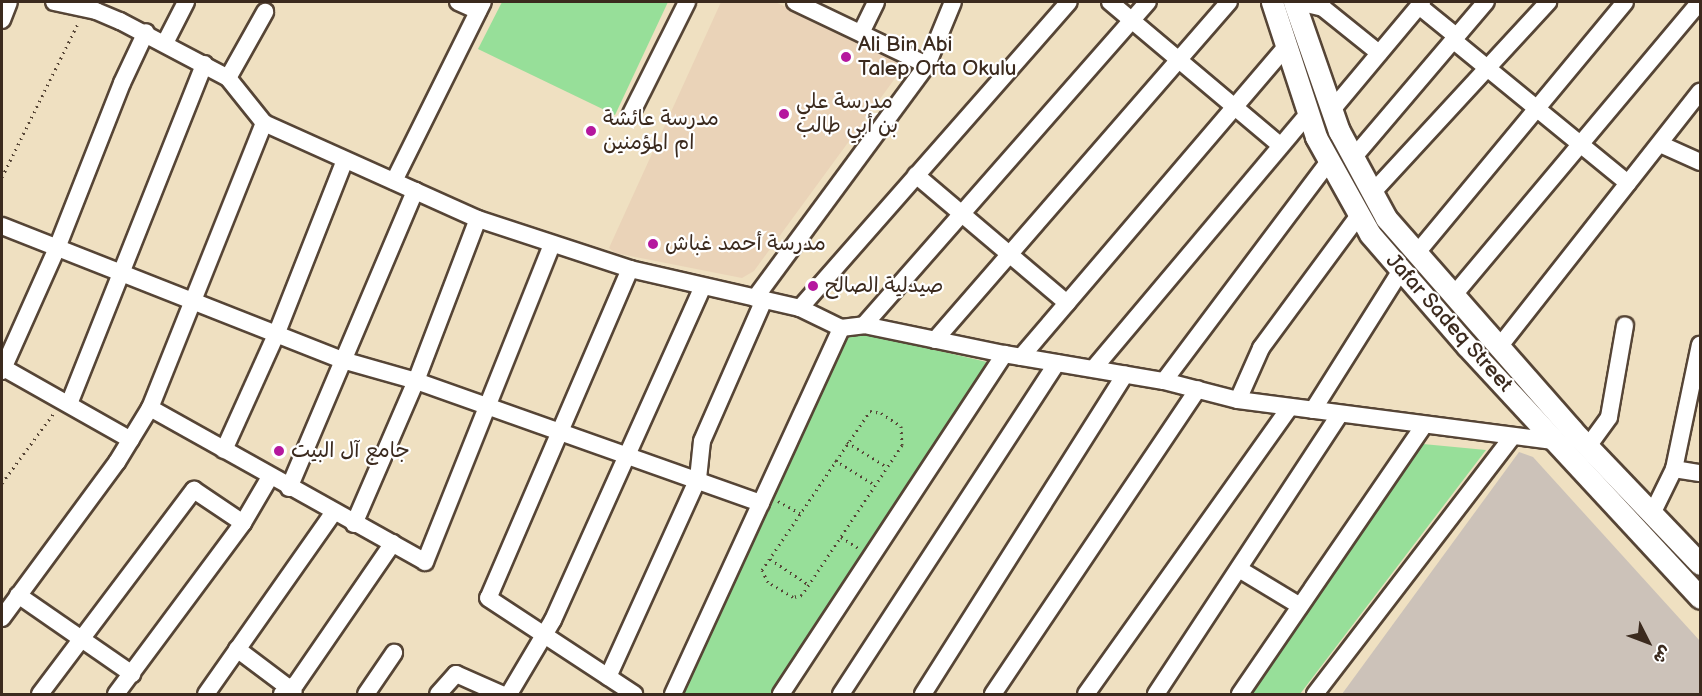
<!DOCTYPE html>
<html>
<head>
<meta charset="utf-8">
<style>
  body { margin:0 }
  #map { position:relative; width:1702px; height:696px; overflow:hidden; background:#efe0c1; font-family:"Balsamiq Sans","Playpen Sans Arabic",sans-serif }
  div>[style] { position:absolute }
  .built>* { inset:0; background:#ead3b8 }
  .industrial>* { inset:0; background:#ccc2b9 }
  .green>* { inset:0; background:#97df99 }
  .path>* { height:3px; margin-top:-1.5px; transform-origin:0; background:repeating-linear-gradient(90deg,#564536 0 1.5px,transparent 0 6px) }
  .roads { filter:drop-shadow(2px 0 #564536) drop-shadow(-2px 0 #564536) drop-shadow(0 2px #564536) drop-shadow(0 -2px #564536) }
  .minor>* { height:16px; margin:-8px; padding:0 8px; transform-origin:8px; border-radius:8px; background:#fff }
  .major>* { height:21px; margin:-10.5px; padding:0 10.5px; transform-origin:10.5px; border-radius:10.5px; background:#fff }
  .dots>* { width:16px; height:16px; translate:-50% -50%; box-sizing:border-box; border:3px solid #fff; border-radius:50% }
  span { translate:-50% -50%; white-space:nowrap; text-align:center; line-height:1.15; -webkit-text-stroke:4.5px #fff; paint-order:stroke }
  .poi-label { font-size:21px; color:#3b2a1e }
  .left { translate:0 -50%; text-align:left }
  .street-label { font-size:21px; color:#3b2a1e }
  .frame { position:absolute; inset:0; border:3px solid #3b2a1e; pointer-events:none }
  .north { position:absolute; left:1618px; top:612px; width:60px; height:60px; -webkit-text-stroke:4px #fff; paint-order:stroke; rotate:132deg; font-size:16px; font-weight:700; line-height:24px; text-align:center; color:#3b2a1e }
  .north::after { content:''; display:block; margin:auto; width:21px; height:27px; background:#3b2a1e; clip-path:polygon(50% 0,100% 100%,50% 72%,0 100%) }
</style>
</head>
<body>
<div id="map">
  <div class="built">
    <div style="clip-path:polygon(721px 2px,775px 2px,907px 62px,754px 271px,742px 278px,615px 253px,609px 248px)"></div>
  </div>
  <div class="industrial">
    <div style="clip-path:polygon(1519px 452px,1533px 457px,1700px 641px,1700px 694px,1342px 694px)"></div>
  </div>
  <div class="green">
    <div style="clip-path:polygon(502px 2px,668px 2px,615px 115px,478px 49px)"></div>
    <div style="clip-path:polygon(841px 328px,987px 362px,772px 694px,682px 694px,772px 498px)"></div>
    <div style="clip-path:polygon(1423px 444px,1486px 450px,1300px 694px,1252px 694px)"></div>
  </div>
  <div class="path">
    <div style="left:2px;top:177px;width:172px;rotate:-63.7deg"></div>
    <div style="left:870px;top:411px;width:11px;rotate:10deg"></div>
    <div style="left:881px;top:413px;width:24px;rotate:33deg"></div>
    <div style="left:901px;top:426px;width:19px;rotate:87deg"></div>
    <div style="left:902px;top:445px;width:180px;rotate:123.7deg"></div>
    <div style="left:802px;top:595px;width:9px;rotate:167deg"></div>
    <div style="left:793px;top:597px;width:29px;rotate:-149deg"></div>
    <div style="left:768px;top:582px;width:13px;rotate:-117deg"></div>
    <div style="left:762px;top:570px;width:192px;rotate:-55.8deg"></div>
    <div style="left:847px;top:442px;width:47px;rotate:32deg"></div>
    <div style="left:835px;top:460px;width:47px;rotate:32deg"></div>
    <div style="left:2px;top:483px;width:86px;rotate:-53.5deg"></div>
    <div style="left:778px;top:501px;width:25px;rotate:29deg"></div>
    <div style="left:841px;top:537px;width:22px;rotate:32deg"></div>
    <div style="left:770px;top:559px;width:47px;rotate:33.7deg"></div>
  </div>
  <div class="roads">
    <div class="minor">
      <div style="left:54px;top:2px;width:43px;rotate:12.1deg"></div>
      <div style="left:96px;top:11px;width:26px;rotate:23deg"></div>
      <div style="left:120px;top:21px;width:122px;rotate:27.8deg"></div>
      <div style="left:228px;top:78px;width:58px;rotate:51.3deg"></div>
      <div style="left:264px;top:123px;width:235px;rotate:24.2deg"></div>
      <div style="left:478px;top:219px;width:160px;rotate:18.2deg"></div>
      <div style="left:630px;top:269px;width:174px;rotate:12.9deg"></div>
      <div style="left:800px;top:308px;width:46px;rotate:26deg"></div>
      <div style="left:841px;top:328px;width:23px;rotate:-7deg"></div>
      <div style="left:864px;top:325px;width:143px;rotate:11.7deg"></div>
      <div style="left:1004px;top:354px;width:162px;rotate:9.6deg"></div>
      <div style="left:1164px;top:381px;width:76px;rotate:14.4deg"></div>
      <div style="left:1238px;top:400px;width:320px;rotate:7.4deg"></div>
      <div style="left:458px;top:2px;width:22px;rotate:24deg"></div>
      <div style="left:795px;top:2px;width:146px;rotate:25.5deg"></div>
      <div style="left:1110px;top:2px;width:222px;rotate:40.1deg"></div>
      <div style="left:1298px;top:2px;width:26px;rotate:13deg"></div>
      <div style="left:1323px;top:8px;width:72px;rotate:38.8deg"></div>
      <div style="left:1419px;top:6px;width:48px;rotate:39deg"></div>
      <div style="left:2px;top:20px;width:19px;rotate:-69deg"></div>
      <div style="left:861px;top:33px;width:34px;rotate:-64deg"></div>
      <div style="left:1453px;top:40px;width:226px;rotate:39.3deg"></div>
      <div style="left:165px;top:43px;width:46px;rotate:-62.9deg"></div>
      <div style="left:228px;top:78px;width:76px;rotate:-60.7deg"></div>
      <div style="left:1331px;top:111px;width:142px;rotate:-50.1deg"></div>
      <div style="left:631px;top:114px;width:125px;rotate:-63.4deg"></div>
      <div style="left:1660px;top:144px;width:44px;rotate:24.2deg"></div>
      <div style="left:1353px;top:158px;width:205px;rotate:-49.6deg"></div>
      <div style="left:916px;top:175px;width:198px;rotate:40.3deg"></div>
      <div style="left:394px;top:181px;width:200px;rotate:-63.6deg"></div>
      <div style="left:1372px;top:193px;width:260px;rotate:-47.3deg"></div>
      <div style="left:2px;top:226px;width:365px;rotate:21.5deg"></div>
      <div style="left:342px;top:360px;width:77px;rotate:15.8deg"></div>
      <div style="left:416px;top:381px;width:366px;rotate:19.5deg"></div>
      <div style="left:1416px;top:254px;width:327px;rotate:-50.3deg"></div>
      <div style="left:630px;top:269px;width:358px;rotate:113.3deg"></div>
      <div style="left:488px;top:598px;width:175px;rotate:33.3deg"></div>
      <div style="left:1453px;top:296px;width:384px;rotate:-50deg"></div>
      <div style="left:755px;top:298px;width:290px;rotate:-53.6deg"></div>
      <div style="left:927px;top:65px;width:68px;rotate:-67.6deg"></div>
      <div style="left:800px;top:308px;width:407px;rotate:-48.7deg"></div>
      <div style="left:864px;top:325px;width:430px;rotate:-48.7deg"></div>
      <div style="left:935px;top:340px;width:448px;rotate:-49deg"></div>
      <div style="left:1499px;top:347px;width:325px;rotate:-51.8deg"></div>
      <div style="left:1021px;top:357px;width:408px;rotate:-49.5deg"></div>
      <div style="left:2px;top:367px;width:148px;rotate:29.5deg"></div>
      <div style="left:1094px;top:368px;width:332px;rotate:-49.9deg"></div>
      <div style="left:2px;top:371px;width:135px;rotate:-65.9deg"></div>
      <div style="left:57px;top:248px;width:177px;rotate:-68.5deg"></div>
      <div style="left:122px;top:83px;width:56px;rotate:-64.8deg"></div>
      <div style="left:1164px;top:381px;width:275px;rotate:-53.1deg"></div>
      <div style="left:1238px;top:400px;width:57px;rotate:-66.1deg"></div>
      <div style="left:1261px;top:348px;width:165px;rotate:-53.6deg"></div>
      <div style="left:69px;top:404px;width:366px;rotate:-68.3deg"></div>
      <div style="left:150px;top:408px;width:315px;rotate:29.2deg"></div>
      <div style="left:425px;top:562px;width:341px;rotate:-68.2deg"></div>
      <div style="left:1313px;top:410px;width:165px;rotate:-57.8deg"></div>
      <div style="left:1589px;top:445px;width:34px;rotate:-54deg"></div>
      <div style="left:1609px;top:417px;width:93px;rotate:-80.1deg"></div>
      <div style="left:224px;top:450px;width:126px;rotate:-65.7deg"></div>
      <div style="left:276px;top:335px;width:188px;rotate:-68.5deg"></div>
      <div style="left:1674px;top:469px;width:26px;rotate:9deg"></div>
      <div style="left:289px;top:488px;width:323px;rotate:-67deg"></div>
      <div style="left:1652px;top:514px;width:50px;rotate:-63.9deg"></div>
      <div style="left:1674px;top:469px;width:127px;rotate:-78.2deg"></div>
      <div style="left:354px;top:524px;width:156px;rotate:-66.6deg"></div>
      <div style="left:416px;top:381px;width:173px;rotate:-69.1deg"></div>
      <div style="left:1239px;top:569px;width:71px;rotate:31.2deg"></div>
      <div style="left:18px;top:595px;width:139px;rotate:34.7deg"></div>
      <div style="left:2px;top:618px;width:194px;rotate:-53.6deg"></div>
      <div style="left:117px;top:462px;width:63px;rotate:-58.6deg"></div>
      <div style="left:150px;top:408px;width:307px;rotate:-68.2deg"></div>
      <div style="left:237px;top:649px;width:71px;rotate:37deg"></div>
      <div style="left:608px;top:677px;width:217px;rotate:-65.6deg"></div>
      <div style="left:698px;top:479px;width:38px;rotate:-84deg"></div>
      <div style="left:702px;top:441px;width:154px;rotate:-66.3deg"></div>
      <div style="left:40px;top:694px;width:256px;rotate:-53deg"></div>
      <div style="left:194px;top:490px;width:59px;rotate:34deg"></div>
      <div style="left:116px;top:694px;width:213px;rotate:-53.4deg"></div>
      <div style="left:243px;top:523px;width:53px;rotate:-59.6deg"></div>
      <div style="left:206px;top:694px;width:221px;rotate:-54.9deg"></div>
      <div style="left:282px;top:694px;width:17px;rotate:-36deg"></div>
      <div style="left:296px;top:684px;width:171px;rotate:-55.5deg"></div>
      <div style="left:366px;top:694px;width:50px;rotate:-55.7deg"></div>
      <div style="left:438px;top:694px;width:27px;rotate:-48deg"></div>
      <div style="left:456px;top:674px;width:49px;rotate:24deg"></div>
      <div style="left:509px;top:694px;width:86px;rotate:-59.3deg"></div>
      <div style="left:553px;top:620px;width:364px;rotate:-65.8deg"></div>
      <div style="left:673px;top:694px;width:403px;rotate:-65.3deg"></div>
      <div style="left:781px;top:694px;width:407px;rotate:-56.7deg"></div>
      <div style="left:841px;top:694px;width:395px;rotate:-56.9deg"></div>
      <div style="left:923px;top:694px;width:378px;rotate:-57.7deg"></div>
      <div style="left:993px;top:694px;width:367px;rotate:-56.1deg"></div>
      <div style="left:1086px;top:694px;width:352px;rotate:-54.6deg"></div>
      <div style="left:1156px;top:694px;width:335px;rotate:-56.7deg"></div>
      <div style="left:1240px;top:694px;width:326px;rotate:-55.6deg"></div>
      <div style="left:1315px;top:694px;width:324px;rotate:-52.5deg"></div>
    </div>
    <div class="major">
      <div style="left:1272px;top:2px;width:142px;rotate:71.9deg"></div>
      <div style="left:1316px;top:137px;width:111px;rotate:60.9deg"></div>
      <div style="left:1370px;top:234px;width:148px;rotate:49.1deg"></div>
      <div style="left:1467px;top:346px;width:343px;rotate:47.2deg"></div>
      <div style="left:1294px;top:2px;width:137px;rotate:70.8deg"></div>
      <div style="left:1339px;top:131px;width:99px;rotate:61.6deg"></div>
      <div style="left:1386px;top:218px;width:282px;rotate:48.7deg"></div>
      <div style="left:1572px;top:430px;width:185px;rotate:46.3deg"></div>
    </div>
  </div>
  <div class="dots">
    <div style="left:846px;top:57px;background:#b5179e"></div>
    <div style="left:784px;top:114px;background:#b5179e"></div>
    <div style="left:591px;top:131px;background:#b5179e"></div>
    <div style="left:653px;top:244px;background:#b5179e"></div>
    <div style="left:813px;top:286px;background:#b5179e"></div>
    <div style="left:279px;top:451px;background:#b5179e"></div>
  </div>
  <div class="poi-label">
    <span class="left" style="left:858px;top:57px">Ali Bin Abi<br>Talep Orta Okulu</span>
    <span class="left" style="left:796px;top:114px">مدرسة علي<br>بن أبي طالب</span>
    <span class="left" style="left:603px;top:131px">مدرسة عائشة<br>ام المؤمنين</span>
    <span class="left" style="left:665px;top:244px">مدرسة أحمد غباش</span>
    <span class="left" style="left:825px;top:286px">صيدلية الصالح</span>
    <span class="left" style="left:291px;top:451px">جامع آل البيت</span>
  </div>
  <div class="street-label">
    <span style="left:1449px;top:323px;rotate:48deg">Jafar Sadeq Street</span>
  </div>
  <div class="frame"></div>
  <div class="north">ش</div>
</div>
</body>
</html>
